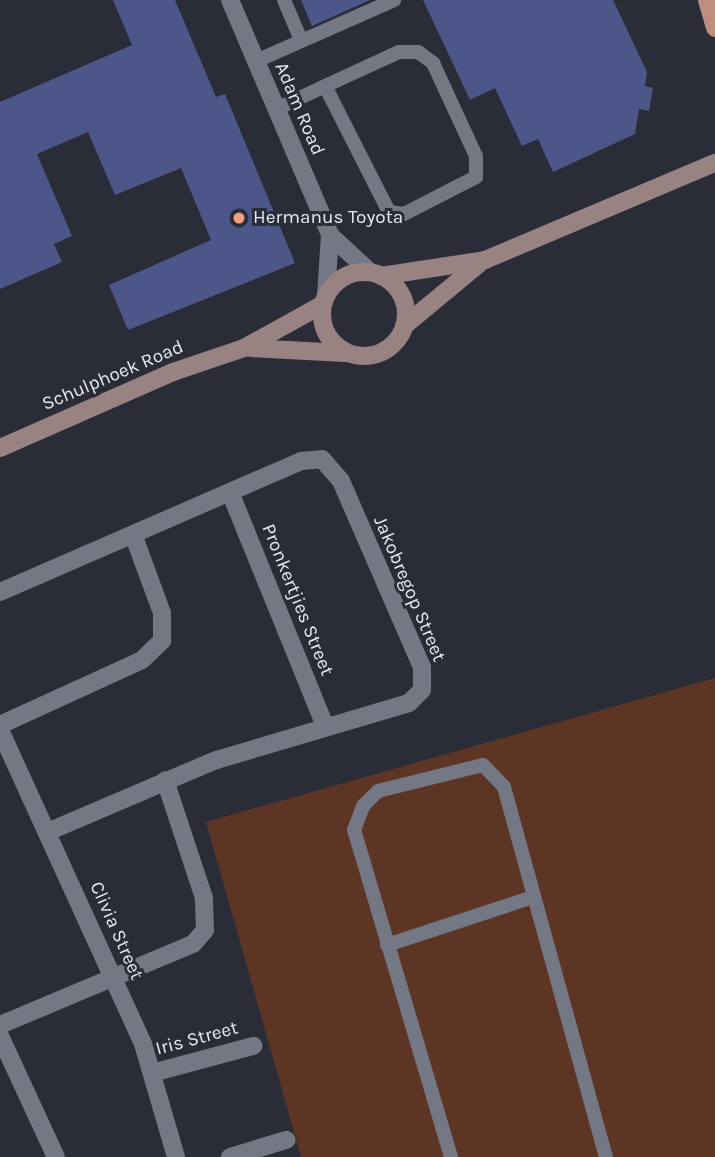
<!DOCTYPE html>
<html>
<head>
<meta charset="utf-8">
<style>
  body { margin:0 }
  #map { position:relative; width:715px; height:1157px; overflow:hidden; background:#2a2d38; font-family:Karla,sans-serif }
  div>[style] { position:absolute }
  .green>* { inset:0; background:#5d3525 }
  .building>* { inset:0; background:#4c5688 }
  .lane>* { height:14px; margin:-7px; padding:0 7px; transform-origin:7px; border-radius:7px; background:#747884 }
  .street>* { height:18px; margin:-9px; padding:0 9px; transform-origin:9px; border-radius:9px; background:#747884 }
  .secondary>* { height:18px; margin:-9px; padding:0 9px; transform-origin:9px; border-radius:9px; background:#998382 }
  .secondary>.ring { margin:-9px; padding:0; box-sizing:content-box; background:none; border:18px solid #998382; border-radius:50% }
  .primary>* { height:18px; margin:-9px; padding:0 9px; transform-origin:9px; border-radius:9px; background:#be8e7f }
  .dots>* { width:19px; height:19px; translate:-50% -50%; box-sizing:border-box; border:4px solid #2a2d38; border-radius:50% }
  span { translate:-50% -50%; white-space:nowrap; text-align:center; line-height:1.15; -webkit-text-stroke:6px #2a2d38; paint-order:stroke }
  .street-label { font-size:19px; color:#e7e9f0 }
  .poi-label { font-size:19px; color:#e7e9f0 }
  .left { translate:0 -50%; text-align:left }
</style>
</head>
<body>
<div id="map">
  <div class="green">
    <div style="clip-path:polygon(715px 678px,715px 1157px,301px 1157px,206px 822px)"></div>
  </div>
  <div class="building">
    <div style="clip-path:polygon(113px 0,175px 0,216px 97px,225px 94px,295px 263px,128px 330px,109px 285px,211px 240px,181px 168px,115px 195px,88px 132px,37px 154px,72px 236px,54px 244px,62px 262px,0 289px,0 102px,132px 45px)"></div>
    <div style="clip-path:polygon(301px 0,370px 0,312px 26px)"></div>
    <div style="clip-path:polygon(423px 0,613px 0,647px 72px,645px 86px,653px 88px,649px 111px,639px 109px,635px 134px,553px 172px,538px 139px,522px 146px,495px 88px,470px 100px)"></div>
  </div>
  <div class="lane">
    <div style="left:284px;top:0;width:43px;rotate:67deg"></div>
    <div style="left:256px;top:61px;width:151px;rotate:-23.8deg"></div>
    <div style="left:276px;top:109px;width:54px;rotate:-25.1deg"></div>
    <div style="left:325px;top:86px;width:81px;rotate:-24.7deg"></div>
    <div style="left:399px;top:52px;width:19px"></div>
    <div style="left:418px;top:52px;width:19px;rotate:36deg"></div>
    <div style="left:433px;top:63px;width:102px;rotate:65.2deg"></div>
    <div style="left:476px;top:156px;width:21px;rotate:90deg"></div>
    <div style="left:476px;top:177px;width:81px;rotate:152.8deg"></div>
    <div style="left:404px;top:214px;width:15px;rotate:-172deg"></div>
    <div style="left:389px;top:212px;width:141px;rotate:-116.9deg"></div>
    <div style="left:387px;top:945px;width:151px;rotate:-18.2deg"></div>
    <div style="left:451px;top:1157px;width:341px;rotate:-106.5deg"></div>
    <div style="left:354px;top:830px;width:26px;rotate:-69deg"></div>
    <div style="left:363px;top:806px;width:21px;rotate:-45deg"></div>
    <div style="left:378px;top:791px;width:108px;rotate:-13.9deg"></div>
    <div style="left:483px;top:765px;width:30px;rotate:46deg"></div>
    <div style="left:504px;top:787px;width:384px;rotate:74.6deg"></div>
  </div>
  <div class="street">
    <div style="left:230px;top:0;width:255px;rotate:66.9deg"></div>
    <div style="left:330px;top:235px;width:54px;rotate:42.8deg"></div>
    <div style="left:326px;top:295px;width:60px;rotate:-86.2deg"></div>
    <div style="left:230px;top:492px;width:250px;rotate:67.9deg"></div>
    <div style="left:0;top:592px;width:328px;rotate:-23.5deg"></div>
    <div style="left:301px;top:461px;width:21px;rotate:-5deg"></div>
    <div style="left:322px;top:459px;width:29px;rotate:49deg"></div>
    <div style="left:341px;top:481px;width:203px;rotate:66.5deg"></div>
    <div style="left:422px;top:667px;width:23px;rotate:90deg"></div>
    <div style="left:422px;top:690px;width:18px;rotate:135deg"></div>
    <div style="left:409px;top:703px;width:201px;rotate:163.5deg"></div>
    <div style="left:216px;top:760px;width:184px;rotate:156.9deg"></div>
    <div style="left:0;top:725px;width:156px;rotate:-24.6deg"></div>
    <div style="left:142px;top:660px;width:28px;rotate:-44deg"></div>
    <div style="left:162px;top:641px;width:28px;rotate:-90deg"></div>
    <div style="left:162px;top:613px;width:84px;rotate:-110.2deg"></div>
    <div style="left:0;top:730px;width:345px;rotate:65.5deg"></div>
    <div style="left:143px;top:1044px;width:118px;rotate:73.7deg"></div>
    <div style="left:0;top:1025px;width:209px;rotate:-22.8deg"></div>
    <div style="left:193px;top:944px;width:18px;rotate:-49deg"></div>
    <div style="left:205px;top:930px;width:32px;rotate:-92deg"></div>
    <div style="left:204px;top:898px;width:124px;rotate:-108.3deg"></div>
    <div style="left:0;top:1036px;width:133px;rotate:65.2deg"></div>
    <div style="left:152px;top:1073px;width:105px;rotate:-15deg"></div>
    <div style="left:230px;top:1157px;width:59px;rotate:-16.9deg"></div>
  </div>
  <div class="secondary">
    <div class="ring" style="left:322px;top:272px;width:66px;height:66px"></div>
    <div style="left:381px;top:276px;width:105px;rotate:-8.7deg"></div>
    <div style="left:485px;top:260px;width:250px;rotate:-22.9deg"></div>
    <div style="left:404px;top:326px;width:97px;rotate:-39.6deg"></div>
    <div style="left:251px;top:348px;width:94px;rotate:3deg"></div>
    <div style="left:0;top:448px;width:189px;rotate:-23.7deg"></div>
    <div style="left:173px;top:372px;width:75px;rotate:-18.7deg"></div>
    <div style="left:244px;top:348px;width:89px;rotate:-28.9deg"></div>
  </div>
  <div class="primary">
    <div style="left:707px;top:0;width:29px;rotate:74deg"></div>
  </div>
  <div class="dots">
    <div style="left:239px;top:218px;background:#f2a07f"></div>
  </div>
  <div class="street-label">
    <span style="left:299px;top:109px;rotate:67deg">Adam Road</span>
    <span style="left:113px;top:376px;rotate:-23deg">Schulphoek Road</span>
    <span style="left:409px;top:589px;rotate:67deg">Jakobregop Street</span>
    <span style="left:297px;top:600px;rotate:68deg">Pronkertjies Street</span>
    <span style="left:116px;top:931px;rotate:66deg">Clivia Street</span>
    <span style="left:197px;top:1039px;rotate:-15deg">Iris Street</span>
  </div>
  <div class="poi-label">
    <span class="left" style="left:253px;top:218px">Hermanus Toyota</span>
  </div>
</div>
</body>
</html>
